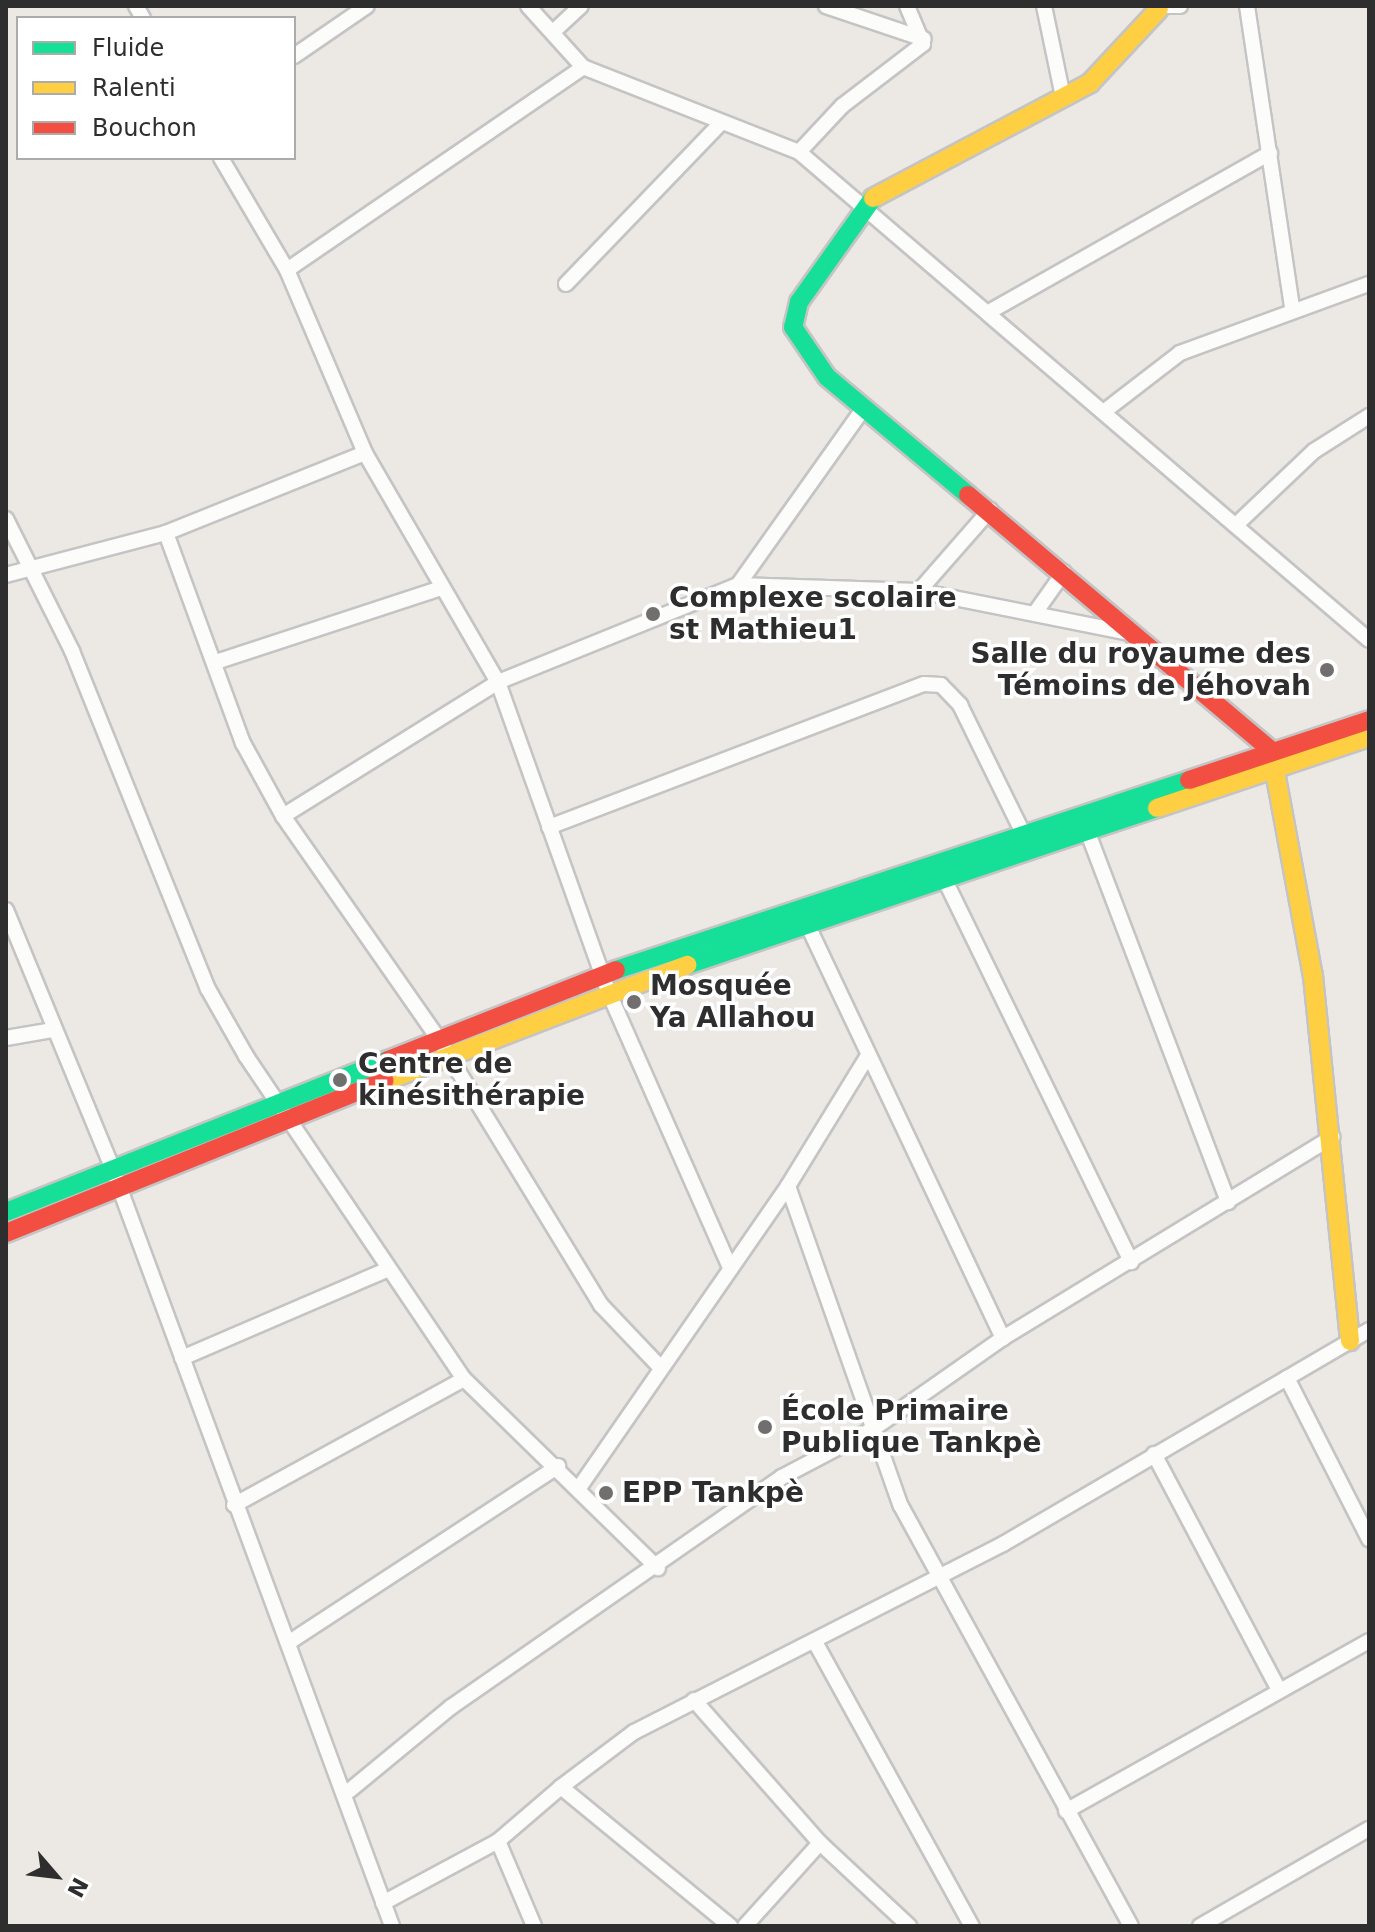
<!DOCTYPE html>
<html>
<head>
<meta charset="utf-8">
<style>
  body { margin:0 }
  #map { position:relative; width:1375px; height:1932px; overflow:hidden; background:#ece8e4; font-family:"DejaVu Sans",sans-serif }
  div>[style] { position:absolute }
  .roads { filter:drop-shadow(2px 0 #c5c4c5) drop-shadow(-2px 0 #c5c4c5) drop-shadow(0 2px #c5c4c5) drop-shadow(0 -2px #c5c4c5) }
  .street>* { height:14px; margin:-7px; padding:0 7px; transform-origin:7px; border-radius:7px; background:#fcfcfb }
  .fast>* { height:18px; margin:-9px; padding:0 9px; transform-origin:9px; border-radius:9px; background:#16e098 }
  .slow>* { height:18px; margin:-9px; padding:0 9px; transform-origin:9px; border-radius:9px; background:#ffcf43 }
  .jam>* { height:18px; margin:-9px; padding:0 9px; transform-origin:9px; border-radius:9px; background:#f24e42 }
  .dots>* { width:22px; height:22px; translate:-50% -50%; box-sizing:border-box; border:4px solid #fff; border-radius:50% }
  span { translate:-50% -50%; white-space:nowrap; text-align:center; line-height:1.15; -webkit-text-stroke:7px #fff; paint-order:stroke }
  .poi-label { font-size:28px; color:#2e2e2e; font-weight:700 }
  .left { translate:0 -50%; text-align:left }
  .right { translate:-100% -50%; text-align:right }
  .frame { position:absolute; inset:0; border:8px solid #2e2e2e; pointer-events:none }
  .legend { position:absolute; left:16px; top:16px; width:280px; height:144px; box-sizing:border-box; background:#fff; border:2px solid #ababab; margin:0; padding:10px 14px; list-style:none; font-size:24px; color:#2e2e2e }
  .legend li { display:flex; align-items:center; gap:16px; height:40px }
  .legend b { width:40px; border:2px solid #ababab }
  .north { position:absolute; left:16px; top:1836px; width:80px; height:80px; -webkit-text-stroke:6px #fff; paint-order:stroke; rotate:118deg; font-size:22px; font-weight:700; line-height:32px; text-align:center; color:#2e2e2e }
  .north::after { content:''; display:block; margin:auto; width:28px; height:36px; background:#2e2e2e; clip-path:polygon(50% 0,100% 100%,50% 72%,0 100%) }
</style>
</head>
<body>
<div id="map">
  <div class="roads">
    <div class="street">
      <div style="left:136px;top:6px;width:14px;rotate:60deg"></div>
      <div style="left:528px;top:6px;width:82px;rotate:48deg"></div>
      <div style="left:583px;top:67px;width:232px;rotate:21.5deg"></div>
      <div style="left:799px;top:152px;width:750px;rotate:40.57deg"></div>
      <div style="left:826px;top:6px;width:103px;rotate:18.6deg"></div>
      <div style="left:1044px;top:6px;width:93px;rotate:78.2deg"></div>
      <div style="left:1155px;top:6px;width:25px"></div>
      <div style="left:1247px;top:6px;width:304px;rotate:81.5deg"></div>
      <div style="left:553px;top:32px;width:38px;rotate:-43deg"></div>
      <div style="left:294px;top:56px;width:88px;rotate:-34.4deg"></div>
      <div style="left:799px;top:152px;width:63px;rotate:-46.9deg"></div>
      <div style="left:842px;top:106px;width:102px;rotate:-37.4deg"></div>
      <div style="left:923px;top:44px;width:41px;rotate:-112.8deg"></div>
      <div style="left:221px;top:158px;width:130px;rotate:59.5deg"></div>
      <div style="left:287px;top:270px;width:199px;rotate:66.9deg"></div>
      <div style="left:365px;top:453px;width:265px;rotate:59.9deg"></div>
      <div style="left:498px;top:682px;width:328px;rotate:70.4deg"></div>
      <div style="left:608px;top:991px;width:303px;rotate:66.2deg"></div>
      <div style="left:287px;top:270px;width:359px;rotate:-34.4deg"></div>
      <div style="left:566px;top:284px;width:221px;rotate:-46.1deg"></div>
      <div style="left:989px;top:312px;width:323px;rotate:-29.5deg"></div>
      <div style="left:1106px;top:410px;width:93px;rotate:-37.6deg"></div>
      <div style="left:1180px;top:353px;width:201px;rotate:-20.1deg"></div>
      <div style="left:6px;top:519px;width:148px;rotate:63.4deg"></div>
      <div style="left:72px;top:651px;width:364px;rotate:68.1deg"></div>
      <div style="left:208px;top:989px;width:77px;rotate:60.4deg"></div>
      <div style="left:246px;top:1056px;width:390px;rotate:56deg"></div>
      <div style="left:464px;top:1379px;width:271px;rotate:44.3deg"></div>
      <div style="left:1236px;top:525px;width:108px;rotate:-43.5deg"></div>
      <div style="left:1314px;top:451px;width:65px;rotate:-32.5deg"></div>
      <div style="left:166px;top:533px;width:224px;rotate:69.9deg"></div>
      <div style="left:243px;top:743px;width:83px;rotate:61.3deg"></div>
      <div style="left:283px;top:816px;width:271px;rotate:55.1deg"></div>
      <div style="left:438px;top:1038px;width:313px;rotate:58.6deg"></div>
      <div style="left:601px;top:1305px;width:87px;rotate:46.4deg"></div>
      <div style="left:6px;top:575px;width:165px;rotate:-14.7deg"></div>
      <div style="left:166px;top:533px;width:214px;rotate:-21.9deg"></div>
      <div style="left:738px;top:585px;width:217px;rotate:-54.6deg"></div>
      <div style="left:919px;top:591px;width:108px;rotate:-48.8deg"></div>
      <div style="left:1035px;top:613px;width:50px;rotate:-54.7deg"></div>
      <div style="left:216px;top:662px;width:237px;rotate:-18.2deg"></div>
      <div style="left:283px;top:816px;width:253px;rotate:-31.9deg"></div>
      <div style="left:498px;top:682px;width:259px;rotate:-22deg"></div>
      <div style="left:738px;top:585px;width:181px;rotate:1.9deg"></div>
      <div style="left:919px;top:591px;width:210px;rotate:11.3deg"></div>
      <div style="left:549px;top:827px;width:401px;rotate:-20.9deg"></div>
      <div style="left:924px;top:684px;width:17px;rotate:3deg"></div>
      <div style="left:941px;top:685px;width:28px;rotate:46deg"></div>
      <div style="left:960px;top:705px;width:147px;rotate:63.8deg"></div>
      <div style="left:1088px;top:833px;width:395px;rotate:69.2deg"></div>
      <div style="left:942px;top:874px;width:432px;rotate:64deg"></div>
      <div style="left:6px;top:910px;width:281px;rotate:67.6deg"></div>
      <div style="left:113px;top:1170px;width:806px;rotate:69.74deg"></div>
      <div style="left:809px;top:928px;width:454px;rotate:64.7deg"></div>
      <div style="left:6px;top:1038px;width:48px;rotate:-9.7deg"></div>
      <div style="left:788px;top:1186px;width:339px;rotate:70.6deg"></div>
      <div style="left:901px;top:1506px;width:479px;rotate:61.3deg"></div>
      <div style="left:182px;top:1358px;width:220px;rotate:-23.3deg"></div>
      <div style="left:1287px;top:1378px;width:181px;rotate:63deg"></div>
      <div style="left:1154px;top:1454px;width:265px;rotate:62.1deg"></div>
      <div style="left:581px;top:1485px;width:364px;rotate:-55.3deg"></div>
      <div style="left:788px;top:1186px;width:151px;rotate:-58.5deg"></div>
      <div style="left:234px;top:1505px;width:262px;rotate:-28.7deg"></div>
      <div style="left:815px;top:1642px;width:325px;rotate:61.1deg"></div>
      <div style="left:288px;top:1643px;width:323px;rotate:-33.2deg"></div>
      <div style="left:694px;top:1700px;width:191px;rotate:48.6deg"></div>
      <div style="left:820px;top:1843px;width:122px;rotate:43deg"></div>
      <div style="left:561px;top:1787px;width:91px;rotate:-37deg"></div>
      <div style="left:634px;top:1732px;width:414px;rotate:-27deg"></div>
      <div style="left:1003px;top:1544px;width:424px;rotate:-30.3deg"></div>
      <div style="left:349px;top:1791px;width:132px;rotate:-39.5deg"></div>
      <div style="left:451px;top:1707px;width:403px;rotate:-34.8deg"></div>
      <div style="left:782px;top:1477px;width:103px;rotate:-27.8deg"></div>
      <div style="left:873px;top:1429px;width:159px;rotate:-35deg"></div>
      <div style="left:1003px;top:1338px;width:386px;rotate:-31.4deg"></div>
      <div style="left:1066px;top:1811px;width:347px;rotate:-29.3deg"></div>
      <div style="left:498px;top:1841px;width:92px;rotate:67deg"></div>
      <div style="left:383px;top:1903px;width:131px;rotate:-28.3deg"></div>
      <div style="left:498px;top:1841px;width:83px;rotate:-40.6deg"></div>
      <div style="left:561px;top:1787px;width:219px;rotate:39.4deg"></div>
      <div style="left:745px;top:1926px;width:112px;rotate:-47.9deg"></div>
      <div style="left:1200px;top:1926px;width:195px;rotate:-29.9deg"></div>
    </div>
    <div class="fast">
      <div style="left:873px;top:198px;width:128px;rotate:125.4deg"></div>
      <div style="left:799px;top:302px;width:26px;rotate:103deg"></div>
      <div style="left:793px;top:327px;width:60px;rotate:55.8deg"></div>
      <div style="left:827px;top:377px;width:184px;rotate:39.9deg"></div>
      <div style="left:687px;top:965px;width:496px;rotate:-18.5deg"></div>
      <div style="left:616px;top:970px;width:604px;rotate:-18.34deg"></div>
      <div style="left:6px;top:1212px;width:411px;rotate:-21.7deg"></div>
    </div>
    <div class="slow">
      <div style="left:873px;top:198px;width:246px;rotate:-27.9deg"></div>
      <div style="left:1090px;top:83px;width:101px;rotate:-47deg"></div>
      <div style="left:1271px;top:750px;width:230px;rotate:79.5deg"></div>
      <div style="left:1313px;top:976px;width:367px;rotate:84.2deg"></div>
      <div style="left:1157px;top:808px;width:224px;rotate:-18.5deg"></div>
      <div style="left:385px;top:1081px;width:324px;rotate:-21deg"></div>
    </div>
    <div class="jam">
      <div style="left:968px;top:495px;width:396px;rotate:40.1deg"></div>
      <div style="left:1189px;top:780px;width:190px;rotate:-18.4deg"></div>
      <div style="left:388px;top:1060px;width:245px;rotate:-21.5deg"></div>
      <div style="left:6px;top:1233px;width:408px;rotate:-21.9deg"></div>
    </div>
  </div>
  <div class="dots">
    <div style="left:653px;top:614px;background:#706f6e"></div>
    <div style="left:1327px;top:670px;background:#706f6e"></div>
    <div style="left:634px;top:1002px;background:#706f6e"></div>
    <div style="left:340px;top:1080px;background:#706f6e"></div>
    <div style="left:765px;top:1427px;background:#706f6e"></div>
    <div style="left:606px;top:1493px;background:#706f6e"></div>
  </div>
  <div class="poi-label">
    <span class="left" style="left:669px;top:614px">Complexe scolaire<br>st Mathieu1</span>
    <span class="right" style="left:1311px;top:670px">Salle du royaume des<br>Témoins de Jéhovah</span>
    <span class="left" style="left:650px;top:1002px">Mosquée<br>Ya Allahou</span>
    <span class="left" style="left:358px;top:1080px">Centre de<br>kinésithérapie</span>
    <span class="left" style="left:781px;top:1427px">École Primaire<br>Publique Tankpè</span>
    <span class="left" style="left:622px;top:1493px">EPP Tankpè</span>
  </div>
  <div class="frame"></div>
  <ul class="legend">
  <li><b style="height:10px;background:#16e098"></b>Fluide</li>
  <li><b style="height:10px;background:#ffcf43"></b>Ralenti</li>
  <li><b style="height:10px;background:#f24e42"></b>Bouchon</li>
  </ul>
  <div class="north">N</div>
</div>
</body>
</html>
